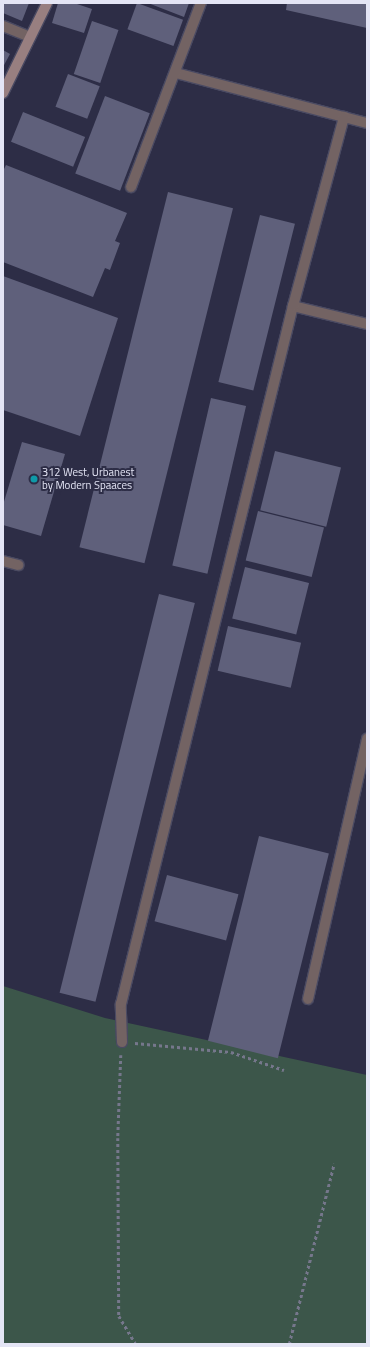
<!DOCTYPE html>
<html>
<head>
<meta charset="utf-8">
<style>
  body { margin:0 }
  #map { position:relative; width:370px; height:1347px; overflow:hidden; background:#2d2d46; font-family:"Titillium Web",sans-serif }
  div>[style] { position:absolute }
  .green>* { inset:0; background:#3c564a }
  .building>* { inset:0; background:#5f607b; transform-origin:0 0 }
  .path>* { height:2.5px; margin-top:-1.25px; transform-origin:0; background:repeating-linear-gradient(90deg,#76778c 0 3px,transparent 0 6px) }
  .roads { filter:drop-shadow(1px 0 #4a4a62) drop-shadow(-1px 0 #4a4a62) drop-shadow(0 1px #4a4a62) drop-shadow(0 -1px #4a4a62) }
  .lane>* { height:10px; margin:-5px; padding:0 5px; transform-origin:5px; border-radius:5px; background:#736363 }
  .street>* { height:10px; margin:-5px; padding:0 5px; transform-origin:5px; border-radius:5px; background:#736363 }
  .secondary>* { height:10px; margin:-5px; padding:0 5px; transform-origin:5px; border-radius:5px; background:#987f80 }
  .dots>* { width:11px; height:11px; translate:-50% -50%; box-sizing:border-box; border:2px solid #2d2d46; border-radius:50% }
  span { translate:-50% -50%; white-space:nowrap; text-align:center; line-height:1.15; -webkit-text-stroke:4px #2d2d46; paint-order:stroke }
  .poi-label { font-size:11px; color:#e4e5f5 }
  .left { translate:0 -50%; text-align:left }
  .frame { position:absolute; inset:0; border:4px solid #e4e5f5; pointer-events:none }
</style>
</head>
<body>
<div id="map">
  <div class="green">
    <div style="clip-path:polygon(3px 986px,105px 1018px,367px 1075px,367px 1344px,3px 1344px)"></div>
  </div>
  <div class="building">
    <div style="clip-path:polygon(3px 3px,29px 3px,22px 21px,3px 13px)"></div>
    <div style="clip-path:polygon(58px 3px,74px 3px,92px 9px,84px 33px,52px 23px)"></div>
    <div style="left:137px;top:3px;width:49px;height:28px;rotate:20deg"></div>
    <div style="clip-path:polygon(148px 3px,189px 3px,184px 17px)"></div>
    <div style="clip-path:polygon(287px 3px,367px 3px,367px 28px,286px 10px)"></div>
    <div style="left:92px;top:21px;width:28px;height:56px;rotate:19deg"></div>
    <div style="clip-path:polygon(3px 50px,10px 54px,3px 67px)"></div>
    <div style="left:68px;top:74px;width:34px;height:35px;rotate:21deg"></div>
    <div style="left:105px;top:96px;width:48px;height:83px;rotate:21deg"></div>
    <div style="left:23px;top:112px;width:67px;height:32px;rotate:22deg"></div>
    <div style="clip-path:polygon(6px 165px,127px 213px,115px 241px,120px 243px,110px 270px,105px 268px,93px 297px,3px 262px,3px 171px)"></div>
    <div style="left:168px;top:192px;width:67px;height:366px;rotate:14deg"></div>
    <div style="left:260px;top:215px;width:36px;height:172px;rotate:14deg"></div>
    <div style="clip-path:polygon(3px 276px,118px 318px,80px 436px,3px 410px)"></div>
    <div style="left:211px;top:398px;width:36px;height:172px;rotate:13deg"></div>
    <div style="clip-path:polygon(22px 442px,65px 454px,41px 536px,3px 525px,3px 505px)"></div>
    <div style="left:275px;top:451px;width:68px;height:61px;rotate:14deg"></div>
    <div style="left:258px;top:511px;width:68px;height:51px;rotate:14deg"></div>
    <div style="left:245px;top:567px;width:66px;height:53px;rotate:14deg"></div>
    <div style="left:159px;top:594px;width:37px;height:411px;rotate:14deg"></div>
    <div style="left:228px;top:626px;width:75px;height:46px;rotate:13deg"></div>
    <div style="left:259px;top:836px;width:72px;height:211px;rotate:14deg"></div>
    <div style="left:167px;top:875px;width:74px;height:48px;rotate:15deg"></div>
  </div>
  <div class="path">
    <div style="left:135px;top:1043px;width:96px;rotate:5.4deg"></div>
    <div style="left:231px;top:1052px;width:56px;rotate:18.8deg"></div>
    <div style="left:121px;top:1055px;width:83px;rotate:92.1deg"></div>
    <div style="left:118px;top:1138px;width:178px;rotate:89.7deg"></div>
    <div style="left:119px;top:1316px;width:33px;rotate:59deg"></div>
    <div style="left:289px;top:1344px;width:186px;rotate:-76deg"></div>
  </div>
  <div class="roads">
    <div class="lane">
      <div style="left:293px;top:306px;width:76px;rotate:13.7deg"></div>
      <div style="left:308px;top:999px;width:267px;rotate:-77.2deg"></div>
    </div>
    <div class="street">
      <div style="left:3px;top:26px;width:29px;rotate:22deg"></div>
      <div style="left:176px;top:73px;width:197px;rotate:14.7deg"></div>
      <div style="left:131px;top:187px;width:197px;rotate:-69.2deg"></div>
      <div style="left:3px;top:561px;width:16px;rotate:15deg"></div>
      <div style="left:122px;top:1042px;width:38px;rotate:-92deg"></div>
      <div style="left:121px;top:1004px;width:719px;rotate:-76.16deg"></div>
      <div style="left:293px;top:306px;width:196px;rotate:-74.9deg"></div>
    </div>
    <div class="secondary">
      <div style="left:3px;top:93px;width:100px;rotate:-63.9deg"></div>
    </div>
  </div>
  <div class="dots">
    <div style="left:34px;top:479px;background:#0f9aa8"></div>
  </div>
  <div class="poi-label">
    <span class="left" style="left:42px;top:479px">312 West, Urbanest<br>by Modern Spaaces</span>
  </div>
  <div class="frame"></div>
</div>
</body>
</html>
